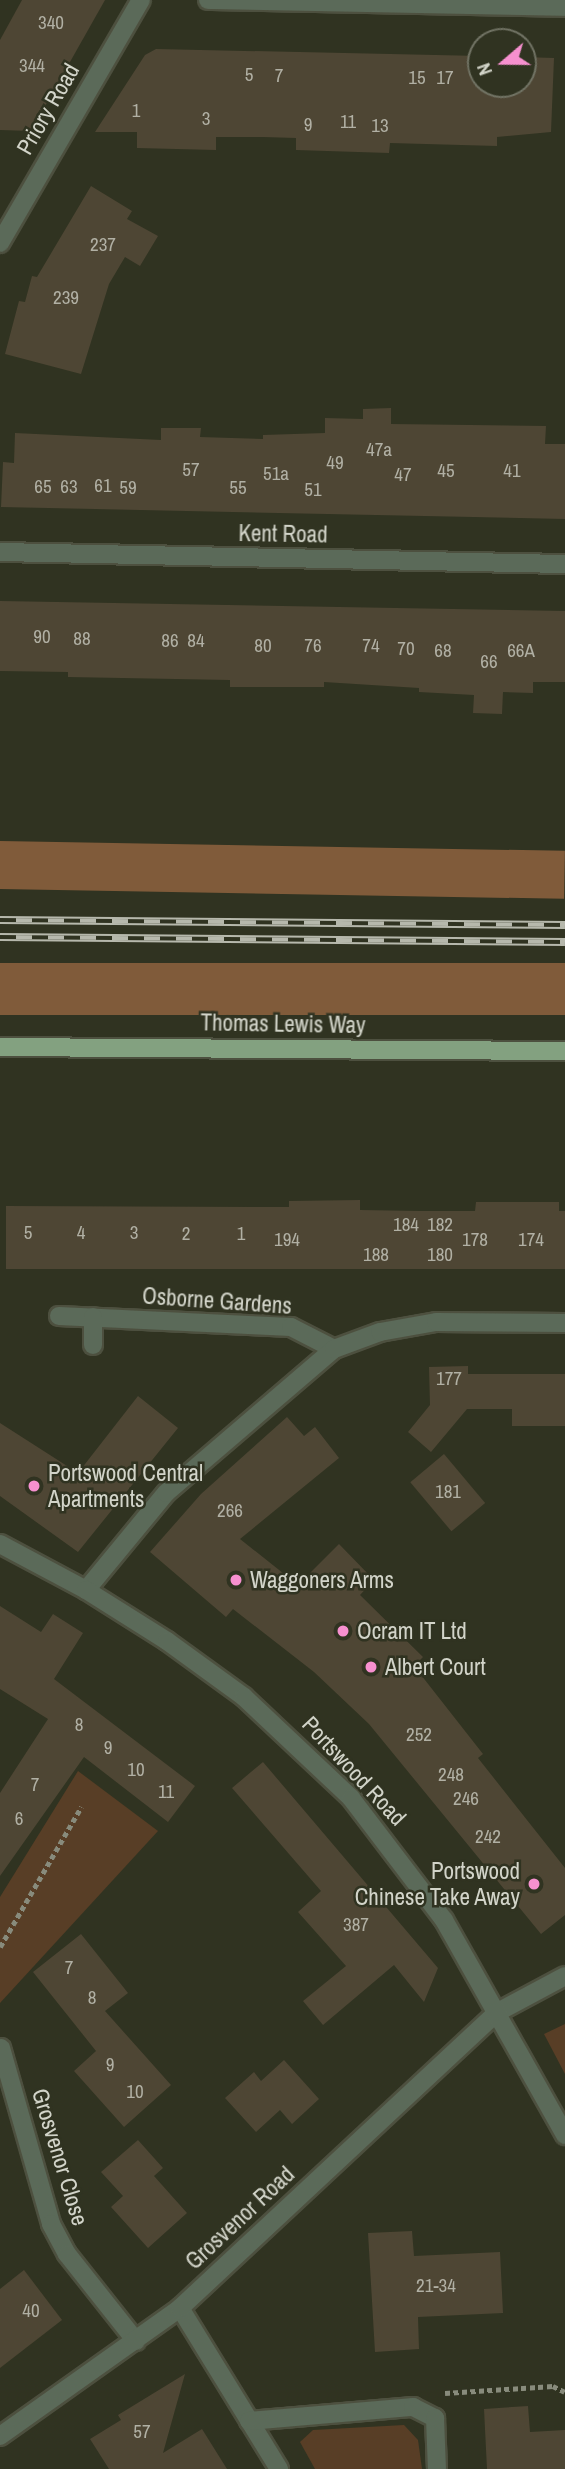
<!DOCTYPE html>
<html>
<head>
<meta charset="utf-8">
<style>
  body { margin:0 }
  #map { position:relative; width:565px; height:2469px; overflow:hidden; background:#303321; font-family:"Archivo Narrow",sans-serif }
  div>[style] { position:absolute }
  .green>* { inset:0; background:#583e26 }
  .forest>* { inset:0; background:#805b3a; transform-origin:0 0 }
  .building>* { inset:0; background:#4e4634; transform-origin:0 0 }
  .path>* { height:4.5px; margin-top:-2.25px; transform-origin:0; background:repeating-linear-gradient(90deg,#888b7c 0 5px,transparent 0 8.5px) }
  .roads { filter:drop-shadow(2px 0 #4d503f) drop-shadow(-2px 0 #4d503f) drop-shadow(0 2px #4d503f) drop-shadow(0 -2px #4d503f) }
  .minor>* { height:18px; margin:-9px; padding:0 9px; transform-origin:9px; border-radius:9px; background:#5b6a59 }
  .tertiary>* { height:18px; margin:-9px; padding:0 9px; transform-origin:9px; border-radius:9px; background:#5b6a59 }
  .primary>* { height:18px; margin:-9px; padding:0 9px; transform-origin:9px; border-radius:9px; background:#83a180 }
  .rail>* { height:8px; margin-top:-4px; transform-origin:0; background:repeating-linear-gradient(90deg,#303321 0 16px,#b6b8ac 0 32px); box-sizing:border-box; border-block:2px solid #b6b8ac }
  .dots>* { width:19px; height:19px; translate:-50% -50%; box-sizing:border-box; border:4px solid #303321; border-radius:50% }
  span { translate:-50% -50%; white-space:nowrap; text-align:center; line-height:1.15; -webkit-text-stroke:5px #303321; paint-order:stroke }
  .number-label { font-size:19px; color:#b1b0a4 }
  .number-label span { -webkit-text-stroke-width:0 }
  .street-label { font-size:23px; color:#d2d4c9 }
  .poi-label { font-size:23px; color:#d2d4c9 }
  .left { translate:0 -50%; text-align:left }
  .right { translate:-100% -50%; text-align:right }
  .north { position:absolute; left:467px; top:28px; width:70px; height:70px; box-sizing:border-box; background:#303321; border:2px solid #717364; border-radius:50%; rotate:250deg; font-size:19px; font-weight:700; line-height:28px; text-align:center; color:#d2d4c9 }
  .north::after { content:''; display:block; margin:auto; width:24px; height:32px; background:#f690cf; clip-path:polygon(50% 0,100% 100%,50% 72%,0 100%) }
</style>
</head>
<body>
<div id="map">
  <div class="green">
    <div style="clip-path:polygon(78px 1771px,158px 1831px,0 2003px,0 1897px)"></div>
    <div style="clip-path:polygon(565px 2024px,565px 2074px,544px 2034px)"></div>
    <div style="clip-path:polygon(404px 2425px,418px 2440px,422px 2469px,315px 2469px,300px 2442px,313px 2430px)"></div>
  </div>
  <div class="forest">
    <div style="left:0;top:841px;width:565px;height:48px;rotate:1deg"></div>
    <div style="left:0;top:963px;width:565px;height:52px"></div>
  </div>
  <div class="building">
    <div style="clip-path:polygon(22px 0,105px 0,31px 131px,0 130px,0 40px)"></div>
    <div style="clip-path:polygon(156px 49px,481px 56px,481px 84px,523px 84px,523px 57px,554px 58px,551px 132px,497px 137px,497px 146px,390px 143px,389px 153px,296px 150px,296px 138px,263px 137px,216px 137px,216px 150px,137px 148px,137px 132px,95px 132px,145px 55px)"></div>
    <div style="clip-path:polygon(91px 186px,132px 211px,127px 219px,158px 236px,140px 266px,125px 257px,109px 284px,81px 374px,5px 354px,19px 301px,25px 302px,32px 276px,37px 277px)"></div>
    <div style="clip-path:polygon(391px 408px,391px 424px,546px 426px,545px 444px,565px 444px,565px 519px,1px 507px,3px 462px,14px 463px,15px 433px,161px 440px,161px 428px,201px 428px,200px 437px,263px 439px,263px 435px,325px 433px,325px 418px,363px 419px,363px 409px)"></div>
    <div style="clip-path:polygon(0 601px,565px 611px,565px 682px,533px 682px,533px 693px,503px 692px,502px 714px,473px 713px,474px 695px,419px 692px,419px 688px,324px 682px,324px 687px,230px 687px,230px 680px,68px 677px,68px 672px,0 671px)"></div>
    <div style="clip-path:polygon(360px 1200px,360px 1210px,420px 1211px,475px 1211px,476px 1202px,559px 1202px,559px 1211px,565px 1211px,565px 1269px,6px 1269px,6px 1206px,289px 1207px,289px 1201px)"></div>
    <div style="clip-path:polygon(468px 1366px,468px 1374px,565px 1374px,565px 1426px,512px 1426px,512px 1409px,467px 1409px,431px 1452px,408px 1432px,430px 1405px,429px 1367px)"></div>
    <div style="clip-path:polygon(138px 1396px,178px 1428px,78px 1552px,0 1496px,0 1423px,78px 1473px)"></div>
    <div style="clip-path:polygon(287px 1417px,304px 1436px,315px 1427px,339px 1458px,240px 1539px,298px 1585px,339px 1544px,374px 1580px,360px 1595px,423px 1657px,414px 1666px,483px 1754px,478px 1758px,565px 1868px,565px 1915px,541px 1934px,369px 1724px,314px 1672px,233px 1609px,226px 1617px,150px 1552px,201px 1494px)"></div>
    <div style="left:444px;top:1454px;width:64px;height:44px;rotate:50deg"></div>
    <div style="clip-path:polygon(0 1606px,41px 1632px,53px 1614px,83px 1633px,54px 1679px,195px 1786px,168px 1822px,84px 1757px,0 1876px,0 1793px,48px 1719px,0 1689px)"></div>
    <div style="clip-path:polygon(263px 1762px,438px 1968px,424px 2002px,394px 1965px,323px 2025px,303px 2001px,346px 1966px,298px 1912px,321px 1891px,232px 1788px)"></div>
    <div style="clip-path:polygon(81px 1934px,128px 1993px,105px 2011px,171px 2085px,124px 2127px,74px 2071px,96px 2051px,33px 1972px)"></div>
    <div style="clip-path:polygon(284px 2060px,319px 2099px,292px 2124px,280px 2110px,256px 2132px,225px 2098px,254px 2072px,261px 2081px)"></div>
    <div style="clip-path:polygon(138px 2140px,163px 2168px,154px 2176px,187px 2213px,148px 2248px,111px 2207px,123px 2196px,101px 2172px)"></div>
    <div style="clip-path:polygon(412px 2231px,414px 2256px,500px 2252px,503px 2313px,418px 2317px,419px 2349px,375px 2352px,368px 2233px)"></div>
    <div style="clip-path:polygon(24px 2270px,62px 2320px,0 2368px,0 2289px)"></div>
    <div style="clip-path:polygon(185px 2374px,163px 2453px,202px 2429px,227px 2469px,109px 2469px,90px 2439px,121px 2420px,118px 2415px)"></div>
    <div style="clip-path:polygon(528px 2406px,530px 2432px,565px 2430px,565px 2469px,487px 2469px,484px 2409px)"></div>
  </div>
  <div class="path">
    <div style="left:0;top:1947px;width:162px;rotate:-59.9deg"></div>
    <div style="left:445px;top:2393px;width:108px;rotate:-3.7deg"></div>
    <div style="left:553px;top:2386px;width:13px;rotate:27deg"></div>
  </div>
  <div class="roads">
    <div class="minor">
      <div style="left:208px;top:0;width:357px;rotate:1.1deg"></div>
      <div style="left:0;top:243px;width:281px;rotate:-59.9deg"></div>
      <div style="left:0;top:552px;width:565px;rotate:1.22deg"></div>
      <div style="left:59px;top:1316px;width:232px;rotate:2.7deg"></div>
      <div style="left:291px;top:1327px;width:48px;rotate:27.1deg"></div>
      <div style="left:93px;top:1345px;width:28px;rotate:-90deg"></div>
      <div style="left:86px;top:1590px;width:126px;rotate:-50.5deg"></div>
      <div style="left:166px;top:1493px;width:221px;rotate:-40.6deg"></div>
      <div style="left:334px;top:1349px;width:49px;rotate:-20.3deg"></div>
      <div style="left:380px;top:1332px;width:57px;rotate:-10.1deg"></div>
      <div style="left:436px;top:1322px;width:129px;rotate:0.4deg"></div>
      <div style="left:1px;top:2048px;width:183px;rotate:74.1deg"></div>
      <div style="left:51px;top:2224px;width:34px;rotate:62deg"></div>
      <div style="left:67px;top:2254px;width:111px;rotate:51.6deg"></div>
      <div style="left:180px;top:2308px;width:189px;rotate:58.4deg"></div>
      <div style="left:249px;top:2421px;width:165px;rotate:-4.9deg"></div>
      <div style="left:413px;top:2407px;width:25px;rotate:27deg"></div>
      <div style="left:435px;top:2418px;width:51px;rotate:87.8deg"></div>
      <div style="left:0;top:2436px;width:221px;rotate:-35.4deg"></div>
      <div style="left:180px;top:2308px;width:432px;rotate:-43deg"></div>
      <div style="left:496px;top:2013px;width:78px;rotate:-28.2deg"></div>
    </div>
    <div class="tertiary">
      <div style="left:0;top:1544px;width:98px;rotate:28.1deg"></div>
      <div style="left:86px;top:1590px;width:96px;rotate:32.2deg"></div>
      <div style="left:167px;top:1641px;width:95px;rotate:36deg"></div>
      <div style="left:244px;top:1697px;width:147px;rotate:43.3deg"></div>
      <div style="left:351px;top:1798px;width:153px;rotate:52.7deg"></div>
      <div style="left:444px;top:1920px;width:247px;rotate:60.6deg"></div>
    </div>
    <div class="primary">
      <div style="left:0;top:1047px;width:565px;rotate:0.41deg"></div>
    </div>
  </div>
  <div class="rail">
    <div style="left:0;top:920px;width:565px;rotate:0.51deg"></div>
    <div style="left:0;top:937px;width:565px;rotate:0.51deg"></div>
  </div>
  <div class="dots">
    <div style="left:34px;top:1486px;background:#f690cf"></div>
    <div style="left:236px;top:1580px;background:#f690cf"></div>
    <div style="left:343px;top:1631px;background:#f690cf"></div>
    <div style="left:371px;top:1667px;background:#f690cf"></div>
    <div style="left:534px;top:1884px;background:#f690cf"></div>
  </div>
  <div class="number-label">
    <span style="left:51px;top:23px">340</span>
    <span style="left:32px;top:66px">344</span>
    <span style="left:249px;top:75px">5</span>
    <span style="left:279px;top:76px">7</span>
    <span style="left:417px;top:78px">15</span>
    <span style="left:445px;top:78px">17</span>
    <span style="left:136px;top:111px">1</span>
    <span style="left:206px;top:119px">3</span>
    <span style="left:348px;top:122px">11</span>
    <span style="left:308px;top:125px">9</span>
    <span style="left:380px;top:126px">13</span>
    <span style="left:103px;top:245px">237</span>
    <span style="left:66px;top:298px">239</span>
    <span style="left:379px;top:450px">47a</span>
    <span style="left:335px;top:463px">49</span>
    <span style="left:191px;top:470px">57</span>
    <span style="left:446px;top:471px">45</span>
    <span style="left:512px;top:471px">41</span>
    <span style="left:276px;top:474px">51a</span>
    <span style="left:403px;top:475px">47</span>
    <span style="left:103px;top:486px">61</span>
    <span style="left:43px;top:487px">65</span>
    <span style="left:69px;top:487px">63</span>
    <span style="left:128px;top:488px">59</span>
    <span style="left:238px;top:488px">55</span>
    <span style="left:313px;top:490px">51</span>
    <span style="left:42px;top:637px">90</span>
    <span style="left:82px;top:639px">88</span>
    <span style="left:170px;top:641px">86</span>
    <span style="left:196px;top:641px">84</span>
    <span style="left:263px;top:646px">80</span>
    <span style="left:313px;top:646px">76</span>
    <span style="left:371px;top:646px">74</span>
    <span style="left:406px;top:649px">70</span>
    <span style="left:443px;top:651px">68</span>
    <span style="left:521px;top:651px">66A</span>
    <span style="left:489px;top:662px">66</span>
    <span style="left:406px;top:1225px">184</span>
    <span style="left:440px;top:1225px">182</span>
    <span style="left:28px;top:1233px">5</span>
    <span style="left:81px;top:1233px">4</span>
    <span style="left:134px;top:1233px">3</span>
    <span style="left:186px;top:1234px">2</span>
    <span style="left:241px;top:1234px">1</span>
    <span style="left:287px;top:1240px">194</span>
    <span style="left:475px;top:1240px">178</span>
    <span style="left:531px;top:1240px">174</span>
    <span style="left:376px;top:1255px">188</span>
    <span style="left:440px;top:1255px">180</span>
    <span style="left:449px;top:1379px">177</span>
    <span style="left:448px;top:1492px">181</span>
    <span style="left:230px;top:1511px">266</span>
    <span style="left:79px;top:1725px">8</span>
    <span style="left:419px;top:1735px">252</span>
    <span style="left:108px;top:1748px">9</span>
    <span style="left:136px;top:1770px">10</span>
    <span style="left:451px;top:1775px">248</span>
    <span style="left:35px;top:1785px">7</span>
    <span style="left:166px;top:1792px">11</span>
    <span style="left:466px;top:1799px">246</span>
    <span style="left:19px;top:1819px">6</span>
    <span style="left:488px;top:1837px">242</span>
    <span style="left:356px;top:1925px">387</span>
    <span style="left:69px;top:1968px">7</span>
    <span style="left:92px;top:1998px">8</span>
    <span style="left:110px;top:2065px">9</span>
    <span style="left:135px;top:2092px">10</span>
    <span style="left:436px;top:2286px">21-34</span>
    <span style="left:31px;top:2311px">40</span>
    <span style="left:142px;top:2432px">57</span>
  </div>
  <div class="street-label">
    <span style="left:48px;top:109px;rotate:-60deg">Priory Road</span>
    <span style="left:283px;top:534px;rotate:1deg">Kent Road</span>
    <span style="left:283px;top:1024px;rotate:1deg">Thomas Lewis Way</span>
    <span style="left:217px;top:1301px;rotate:4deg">Osborne Gardens</span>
    <span style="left:354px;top:1771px;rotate:47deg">Portswood Road</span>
    <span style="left:60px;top:2157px;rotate:73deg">Grosvenor Close</span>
    <span style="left:240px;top:2218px;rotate:-43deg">Grosvenor Road</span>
  </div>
  <div class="poi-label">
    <span class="left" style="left:48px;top:1486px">Portswood Central<br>Apartments</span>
    <span class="left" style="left:250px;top:1580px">Waggoners Arms</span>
    <span class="left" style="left:357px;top:1631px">Ocram IT Ltd</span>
    <span class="left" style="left:385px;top:1667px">Albert Court</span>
    <span class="right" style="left:520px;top:1884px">Portswood<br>Chinese Take Away</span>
  </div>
  <div class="north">N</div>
</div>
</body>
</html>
